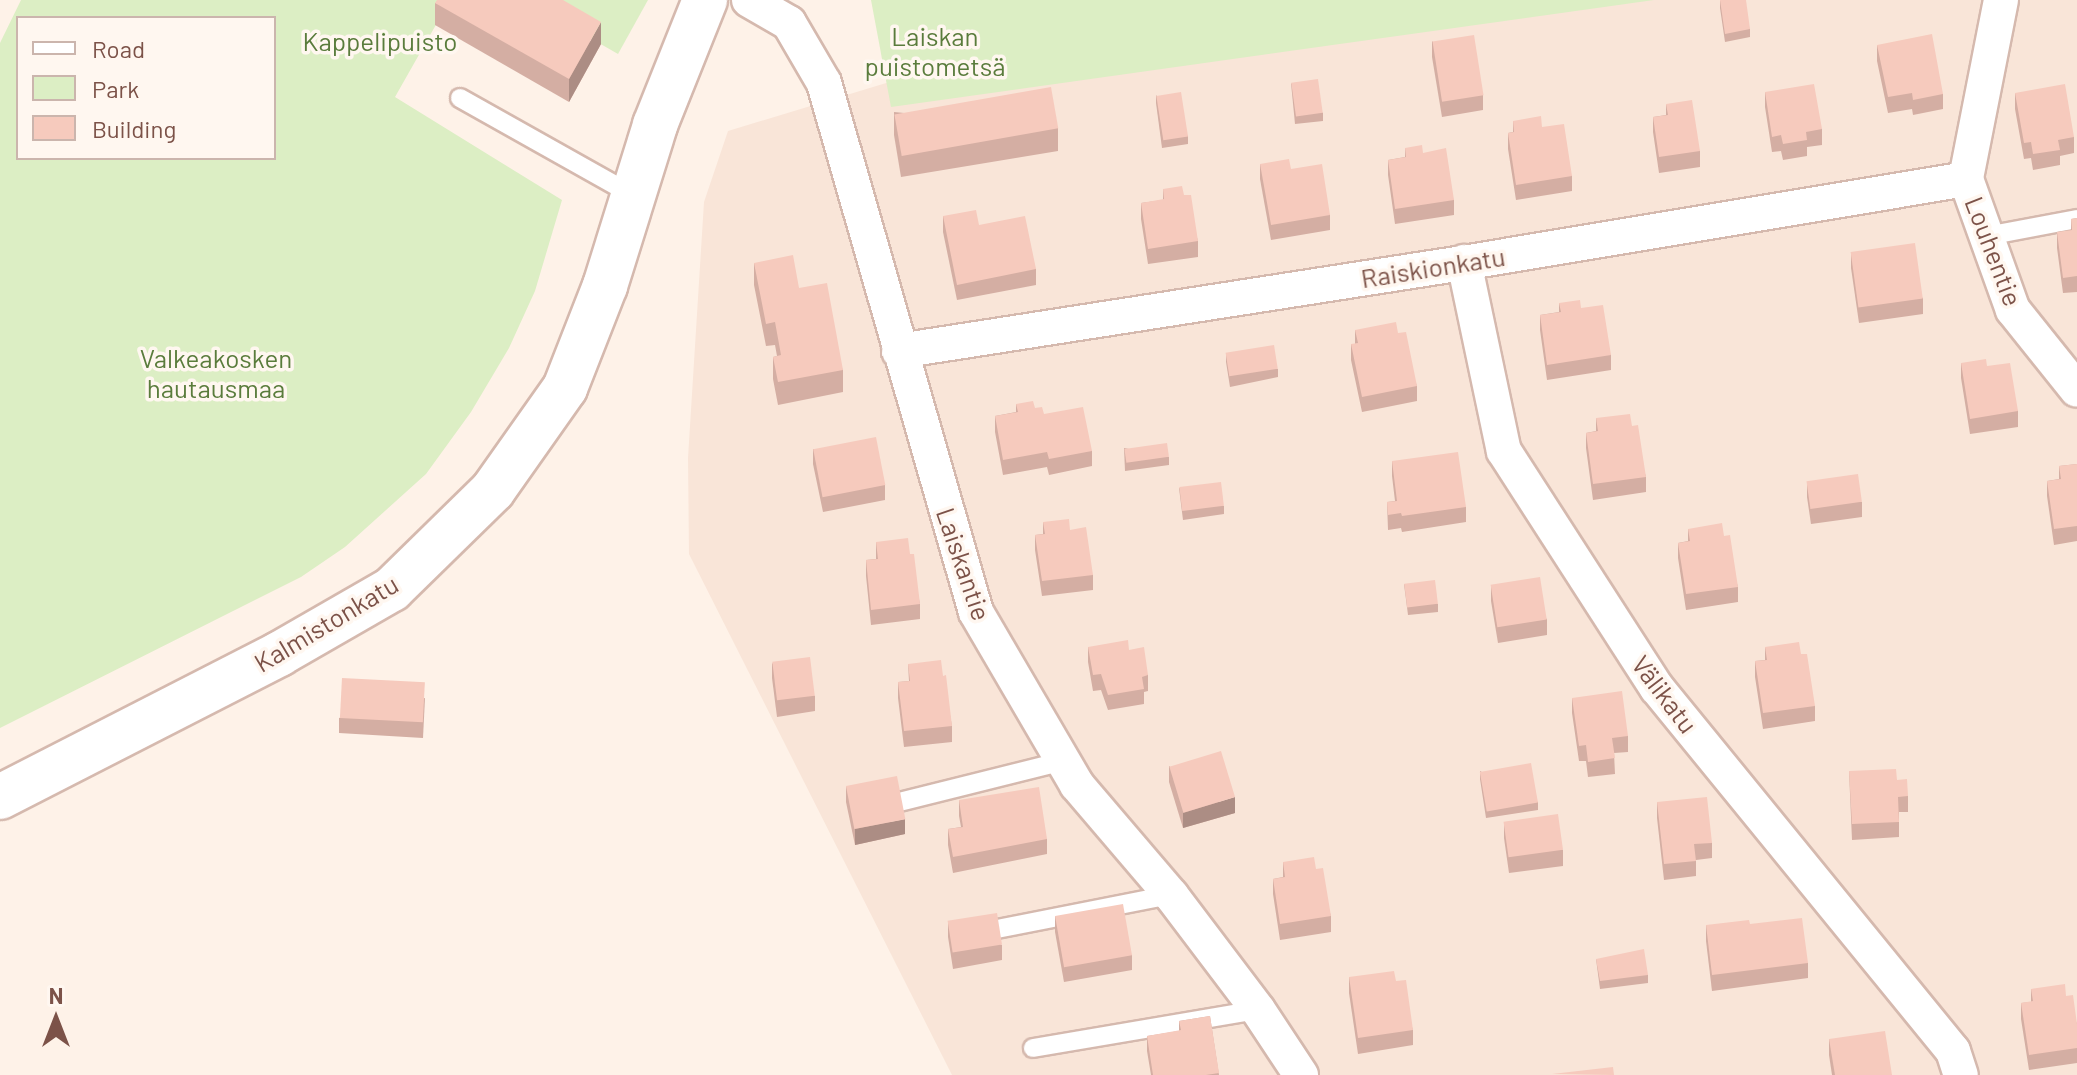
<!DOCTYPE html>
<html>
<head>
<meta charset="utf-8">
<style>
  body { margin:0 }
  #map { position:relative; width:2077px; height:1075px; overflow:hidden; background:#fef2e8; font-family:Barlow,sans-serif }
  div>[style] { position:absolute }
  .residential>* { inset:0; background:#f9e5d8 }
  .green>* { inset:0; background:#dceec4 }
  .roads { filter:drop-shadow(2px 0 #d5b9ae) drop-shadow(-2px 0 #d5b9ae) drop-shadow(0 2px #d5b9ae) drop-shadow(0 -2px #d5b9ae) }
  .lane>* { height:18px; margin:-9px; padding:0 9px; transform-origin:9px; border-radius:9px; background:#fff }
  .street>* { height:34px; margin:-17px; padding:0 17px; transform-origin:17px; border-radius:17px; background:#fff }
  .secondary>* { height:44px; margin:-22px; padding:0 22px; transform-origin:22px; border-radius:22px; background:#fff }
  .wall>* { inset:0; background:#d4aea3 }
  .shaded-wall>* { inset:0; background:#ac8d84 }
  .building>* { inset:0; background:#f6cabd; transform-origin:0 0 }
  span { translate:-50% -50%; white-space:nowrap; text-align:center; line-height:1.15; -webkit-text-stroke:7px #fff7f0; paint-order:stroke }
  .park-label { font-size:26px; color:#5a7c3c }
  .street-label { font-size:26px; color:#7c5248 }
  .legend { position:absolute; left:16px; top:16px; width:260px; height:144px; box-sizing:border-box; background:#fff7f0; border:2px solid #cbb5ad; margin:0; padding:10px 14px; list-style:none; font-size:24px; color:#7c5248 }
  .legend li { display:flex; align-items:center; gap:16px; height:40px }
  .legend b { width:40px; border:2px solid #cbb5ad }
  .north { position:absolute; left:16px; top:979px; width:80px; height:80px; -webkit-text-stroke:6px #fff7f0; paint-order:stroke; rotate:0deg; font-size:22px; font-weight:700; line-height:32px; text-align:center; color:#7c5248 }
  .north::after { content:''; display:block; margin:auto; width:28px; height:36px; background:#7c5248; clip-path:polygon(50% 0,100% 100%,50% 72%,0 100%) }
</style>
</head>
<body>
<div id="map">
  <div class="residential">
    <div style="clip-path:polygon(1583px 0,2077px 0,2077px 1075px,952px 1075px,689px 554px,688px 458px,704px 202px,728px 131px,896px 80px)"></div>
  </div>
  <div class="green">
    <div style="clip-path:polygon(evenodd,21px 0,450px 0,395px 97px,562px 200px,535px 291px,509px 348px,471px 412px,426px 474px,345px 547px,301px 577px,0 728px,0 43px,21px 0,18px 18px,274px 18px,274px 158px,18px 158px,18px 18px)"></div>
    <div style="clip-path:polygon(524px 0,648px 0,618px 54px)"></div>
    <div style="clip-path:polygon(871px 0,1654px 0,891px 107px)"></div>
  </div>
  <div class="roads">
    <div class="lane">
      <div style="left:460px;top:98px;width:198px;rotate:29.3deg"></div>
      <div style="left:1987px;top:236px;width:92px;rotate:-10.7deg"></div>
      <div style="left:899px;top:802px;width:169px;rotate:-14deg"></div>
      <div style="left:997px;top:929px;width:177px;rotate:-11.1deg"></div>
      <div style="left:1033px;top:1048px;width:228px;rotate:-9.6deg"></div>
    </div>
    <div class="street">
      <div style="left:749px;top:0;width:46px;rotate:29.9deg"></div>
      <div style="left:789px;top:23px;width:69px;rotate:59.7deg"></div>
      <div style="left:824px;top:83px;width:550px;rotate:73.97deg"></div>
      <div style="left:976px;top:612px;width:200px;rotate:59.7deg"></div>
      <div style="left:1077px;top:785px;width:145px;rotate:49.5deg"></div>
      <div style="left:1171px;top:895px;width:144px;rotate:52.9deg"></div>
      <div style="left:1258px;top:1010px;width:78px;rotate:56.5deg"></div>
      <div style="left:2001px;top:0;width:182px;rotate:101.1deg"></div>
      <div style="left:1966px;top:179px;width:139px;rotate:70.3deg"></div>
      <div style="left:2013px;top:310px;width:102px;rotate:51.3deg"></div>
      <div style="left:1464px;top:262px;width:193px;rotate:78.1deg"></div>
      <div style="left:1504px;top:451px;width:282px;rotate:57.2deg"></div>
      <div style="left:1657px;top:688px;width:468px;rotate:50.8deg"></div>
      <div style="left:1953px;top:1051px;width:25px;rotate:72deg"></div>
      <div style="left:899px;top:351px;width:577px;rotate:-8.87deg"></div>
      <div style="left:1469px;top:262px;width:504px;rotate:-9.48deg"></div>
    </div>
    <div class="secondary">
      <div style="left:0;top:797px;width:314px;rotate:-27.1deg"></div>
      <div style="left:279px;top:654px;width:130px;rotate:-29.9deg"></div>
      <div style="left:392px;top:589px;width:141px;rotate:-44.4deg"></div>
      <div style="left:493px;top:490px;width:125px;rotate:-54.8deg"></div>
      <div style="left:565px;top:388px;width:110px;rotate:-68.6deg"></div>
      <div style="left:605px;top:286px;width:169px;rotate:-72.7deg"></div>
      <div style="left:655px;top:125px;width:135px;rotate:-68.2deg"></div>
    </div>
  </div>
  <div class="wall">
    <div style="clip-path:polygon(1720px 0,1750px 29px,1750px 37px,1725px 42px,1720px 8px)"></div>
    <div style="clip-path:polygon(435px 3px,601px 44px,569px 102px,435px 25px)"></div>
    <div style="clip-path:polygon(1432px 41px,1483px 95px,1483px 110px,1442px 117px,1432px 57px)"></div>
    <div style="clip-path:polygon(1877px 45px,1943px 94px,1943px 109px,1913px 115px,1912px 109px,1888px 113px,1877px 61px)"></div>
    <div style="clip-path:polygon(1291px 83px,1323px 113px,1323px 121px,1295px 124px)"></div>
    <div style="clip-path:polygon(1765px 92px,1822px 129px,1822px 145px,1807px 147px,1807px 156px,1783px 160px,1781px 151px,1772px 152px,1765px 107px)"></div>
    <div style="clip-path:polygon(2015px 93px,2074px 137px,2074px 153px,2060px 156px,2060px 165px,2033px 170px,2031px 158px,2024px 159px,2015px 109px)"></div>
    <div style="clip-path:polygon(1156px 95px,1188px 136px,1188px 144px,1162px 148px,1156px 103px)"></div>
    <div style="clip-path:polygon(1666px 104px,1700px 151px,1700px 167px,1659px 173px,1653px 132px,1653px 117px,1666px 115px)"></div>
    <div style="clip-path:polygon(894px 112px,1058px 128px,1058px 151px,901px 177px,894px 135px)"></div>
    <div style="clip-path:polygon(1513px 121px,1542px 127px,1572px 176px,1572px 191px,1516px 200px,1508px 149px,1508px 133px,1513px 132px)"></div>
    <div style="clip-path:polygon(1405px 148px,1423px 153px,1454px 200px,1454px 215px,1395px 224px,1388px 175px,1388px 160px,1405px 157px)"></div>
    <div style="clip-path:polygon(1260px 164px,1291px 169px,1330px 215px,1330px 230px,1271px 240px,1260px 179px)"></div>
    <div style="clip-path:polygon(1163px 189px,1184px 195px,1198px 241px,1198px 257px,1148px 264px,1141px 219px,1141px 203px,1163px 200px)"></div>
    <div style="clip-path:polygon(943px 216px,979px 225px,1036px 269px,1036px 285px,957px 300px,943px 232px)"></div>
    <div style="clip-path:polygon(2077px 218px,2077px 292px,2063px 293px,2057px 248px,2057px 232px,2071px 230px,2071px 219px)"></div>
    <div style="clip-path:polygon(1851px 252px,1923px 298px,1923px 314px,1859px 323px,1851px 268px)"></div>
    <div style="clip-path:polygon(754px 263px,799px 288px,843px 370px,843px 392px,778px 405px,773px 379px,773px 357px,777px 356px,775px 345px,766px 346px,754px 285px)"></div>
    <div style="clip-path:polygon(1559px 303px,1581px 308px,1611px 355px,1611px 370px,1547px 380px,1540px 330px,1540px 315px,1559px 312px)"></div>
    <div style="clip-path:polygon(1355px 330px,1398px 333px,1417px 386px,1417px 401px,1362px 412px,1351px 360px,1351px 344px,1355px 344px)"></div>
    <div style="clip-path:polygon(1226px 354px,1278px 369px,1278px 377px,1230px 387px,1226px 362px)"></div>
    <div style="clip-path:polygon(1961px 363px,1987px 366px,2018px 411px,2018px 427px,1970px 434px,1961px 378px)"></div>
    <div style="clip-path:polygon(1016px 404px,1035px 408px,1092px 451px,1092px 466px,1049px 475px,1047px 467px,1003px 475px,995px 432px,995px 416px,1016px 412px)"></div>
    <div style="clip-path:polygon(1596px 418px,1632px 426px,1646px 477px,1646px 492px,1593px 500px,1586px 448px,1586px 433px,1596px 431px)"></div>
    <div style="clip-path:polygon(1124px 448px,1169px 457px,1169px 465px,1125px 471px)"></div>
    <div style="clip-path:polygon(813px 449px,885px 485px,885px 500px,823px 512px,813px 464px)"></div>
    <div style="clip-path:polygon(1392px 461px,1466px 507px,1466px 522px,1402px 532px,1401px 528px,1388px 530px,1387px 502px,1395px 501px,1392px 476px)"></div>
    <div style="clip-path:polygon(2077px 464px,2077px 541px,2054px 545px,2047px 496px,2047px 481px,2059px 479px,2059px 466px)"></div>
    <div style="clip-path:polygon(1807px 482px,1862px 502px,1862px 517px,1811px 524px,1807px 497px)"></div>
    <div style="clip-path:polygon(1179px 488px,1224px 506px,1224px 514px,1183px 520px)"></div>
    <div style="clip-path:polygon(1043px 522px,1093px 575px,1093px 590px,1042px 596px,1035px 550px,1035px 535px,1043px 534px)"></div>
    <div style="clip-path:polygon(1688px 529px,1724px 536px,1738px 587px,1738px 602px,1686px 610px,1678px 558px,1678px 543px,1688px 541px)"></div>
    <div style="clip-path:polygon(876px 542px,910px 554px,920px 604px,920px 619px,871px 625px,866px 576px,866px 560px,876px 559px)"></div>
    <div style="clip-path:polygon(1404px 584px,1438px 604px,1438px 612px,1408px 615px)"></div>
    <div style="clip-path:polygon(1491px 585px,1547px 619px,1547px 635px,1498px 643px,1491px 601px)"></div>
    <div style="clip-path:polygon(1088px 647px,1129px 650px,1148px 675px,1148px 691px,1144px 692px,1144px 704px,1108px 710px,1101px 690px,1093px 691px,1088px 662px)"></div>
    <div style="clip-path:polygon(1765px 647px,1815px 706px,1815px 721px,1763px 729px,1755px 677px,1755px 661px,1765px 660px)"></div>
    <div style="clip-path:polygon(772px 663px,815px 696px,815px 711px,777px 717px,772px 678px)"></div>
    <div style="clip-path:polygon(908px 664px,943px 676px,952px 726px,952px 742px,904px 747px,898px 698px,898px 682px,909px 681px)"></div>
    <div style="clip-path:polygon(425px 698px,423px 738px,339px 733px,339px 718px)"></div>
    <div style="clip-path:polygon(1572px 698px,1628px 736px,1628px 752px,1614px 753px,1615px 774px,1588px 777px,1586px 761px,1579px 761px,1572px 713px)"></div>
    <div style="clip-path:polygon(1169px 766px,1235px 813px,1183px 828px,1169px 782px)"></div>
    <div style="clip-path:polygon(1480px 771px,1538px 802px,1538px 810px,1486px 818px,1480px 779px)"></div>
    <div style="clip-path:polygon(1849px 771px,1897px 780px,1908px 796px,1908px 812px,1899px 812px,1899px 837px,1852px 840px)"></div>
    <div style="clip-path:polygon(846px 786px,905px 834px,855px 845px,846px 802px)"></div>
    <div style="clip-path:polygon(959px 800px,1047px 839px,1047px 854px,953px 873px,948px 845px,948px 829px,961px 827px,959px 816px)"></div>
    <div style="clip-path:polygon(1657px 802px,1712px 843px,1712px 858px,1696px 860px,1696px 876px,1664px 880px,1657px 818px)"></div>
    <div style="clip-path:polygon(1504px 822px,1563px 850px,1563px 866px,1509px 873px,1504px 838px)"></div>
    <div style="clip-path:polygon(1283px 862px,1316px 869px,1331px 916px,1331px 932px,1280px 940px,1273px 894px,1273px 879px,1283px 877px)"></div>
    <div style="clip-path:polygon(1055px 916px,1132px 955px,1132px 970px,1064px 982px,1055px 932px)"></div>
    <div style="clip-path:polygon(948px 921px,1002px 945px,1002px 960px,953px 969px,948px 937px)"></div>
    <div style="clip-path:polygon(1706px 925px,1808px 963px,1808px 978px,1712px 991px,1706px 941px)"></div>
    <div style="clip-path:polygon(1596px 959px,1648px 975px,1648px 983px,1600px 989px)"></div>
    <div style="clip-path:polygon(1349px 977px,1396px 981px,1413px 1030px,1413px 1045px,1358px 1054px,1349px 993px)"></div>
    <div style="clip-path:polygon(2031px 989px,2066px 996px,2077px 1024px,2077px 1063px,2029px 1070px,2021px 1019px,2021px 1003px,2031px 1002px)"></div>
    <div style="clip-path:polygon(1210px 1016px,1219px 1075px,1151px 1075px,1147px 1051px,1147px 1036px,1179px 1031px,1179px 1021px)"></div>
    <div style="clip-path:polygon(1829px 1039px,1892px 1075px,1832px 1075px,1829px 1055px)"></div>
  </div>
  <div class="shaded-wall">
    <div style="clip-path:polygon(601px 22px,601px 44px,569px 102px,569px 79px)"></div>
    <div style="clip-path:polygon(1235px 797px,1235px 813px,1183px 828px,1183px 813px)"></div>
    <div style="clip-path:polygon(905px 819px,905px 834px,855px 845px,855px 829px)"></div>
  </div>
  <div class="building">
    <div style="clip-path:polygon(437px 0,563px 0,601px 22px,569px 79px,435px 3px)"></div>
    <div style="clip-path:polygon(1720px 0,1746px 0,1750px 29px,1725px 34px)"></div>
    <div style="clip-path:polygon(1932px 34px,1943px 94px,1913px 100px,1912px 93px,1888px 97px,1877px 45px)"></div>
    <div style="left:1474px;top:35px;width:61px;height:42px;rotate:81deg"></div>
    <div style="left:1318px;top:79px;width:34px;height:27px;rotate:82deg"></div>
    <div style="clip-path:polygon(1814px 84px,1822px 129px,1806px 132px,1807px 140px,1783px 144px,1781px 135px,1772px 137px,1765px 92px)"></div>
    <div style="clip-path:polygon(2065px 84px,2074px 137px,2058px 140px,2060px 150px,2033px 154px,2031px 142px,2024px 143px,2015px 93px)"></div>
    <div style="left:1051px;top:87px;width:42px;height:159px;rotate:80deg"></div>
    <div style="left:1181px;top:92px;width:45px;height:25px;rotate:81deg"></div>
    <div style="clip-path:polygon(1692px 100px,1700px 151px,1659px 157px,1653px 117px,1668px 115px,1666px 104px)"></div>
    <div style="clip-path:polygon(1541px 116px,1542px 127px,1564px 124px,1572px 176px,1516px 185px,1508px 133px,1514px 132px,1513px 121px)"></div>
    <div style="clip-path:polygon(1422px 145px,1423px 153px,1446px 148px,1454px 200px,1395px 209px,1388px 160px,1406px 157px,1405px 148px)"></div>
    <div style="clip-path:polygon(1289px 159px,1291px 169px,1322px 164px,1330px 215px,1271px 225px,1260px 164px)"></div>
    <div style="clip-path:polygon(1182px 186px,1184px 195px,1191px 195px,1198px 241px,1148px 249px,1141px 203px,1164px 199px,1163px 189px)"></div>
    <div style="clip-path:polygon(976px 210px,979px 225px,1025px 216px,1036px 269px,957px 285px,943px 216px)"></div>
    <div style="clip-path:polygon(2077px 218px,2077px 276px,2063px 278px,2057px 232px,2072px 230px,2071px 219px)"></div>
    <div style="left:1915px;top:243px;width:56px;height:65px;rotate:82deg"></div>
    <div style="clip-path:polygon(793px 255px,799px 288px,827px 283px,843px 370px,778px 382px,773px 357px,781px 355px,775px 322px,766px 324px,754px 263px)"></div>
    <div style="clip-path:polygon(1580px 300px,1581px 308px,1603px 305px,1611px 355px,1547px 365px,1540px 315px,1561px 312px,1559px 303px)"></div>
    <div style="clip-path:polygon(1396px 322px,1398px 333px,1406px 332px,1417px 386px,1362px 397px,1351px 344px,1358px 343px,1355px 330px)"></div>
    <div style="left:1274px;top:345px;width:24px;height:49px;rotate:81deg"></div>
    <div style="clip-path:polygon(1986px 359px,1987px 366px,2010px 363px,2018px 411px,1970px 419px,1961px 363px)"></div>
    <div style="clip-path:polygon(1033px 401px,1035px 408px,1042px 407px,1044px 414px,1083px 407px,1092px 451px,1049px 459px,1047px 452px,1003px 460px,995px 416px,1018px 412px,1016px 404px)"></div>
    <div style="clip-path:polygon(1630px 414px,1632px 426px,1638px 425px,1646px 477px,1593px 484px,1586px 433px,1598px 431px,1596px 418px)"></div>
    <div style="left:876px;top:437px;width:49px;height:64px;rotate:79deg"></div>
    <div style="left:1167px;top:443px;width:14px;height:43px;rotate:82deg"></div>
    <div style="clip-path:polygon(1458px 452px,1466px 507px,1402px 516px,1401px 513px,1388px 515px,1387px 502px,1397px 501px,1392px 461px)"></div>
    <div style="clip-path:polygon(2077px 464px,2077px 526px,2054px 529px,2047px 481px,2061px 479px,2059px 466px)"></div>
    <div style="left:1858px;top:474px;width:28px;height:52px;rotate:82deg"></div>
    <div style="left:1221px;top:482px;width:24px;height:42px;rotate:83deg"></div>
    <div style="clip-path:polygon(1069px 519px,1070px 530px,1086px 527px,1093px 575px,1042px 581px,1035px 535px,1045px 534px,1043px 522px)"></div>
    <div style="clip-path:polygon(1722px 523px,1724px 536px,1730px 535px,1738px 587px,1686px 594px,1678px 543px,1690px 541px,1688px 529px)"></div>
    <div style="clip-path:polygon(908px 538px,910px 554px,914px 554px,920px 604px,871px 610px,866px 560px,878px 559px,876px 542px)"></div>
    <div style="left:1540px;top:577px;width:43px;height:50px;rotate:81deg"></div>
    <div style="left:1435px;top:580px;width:24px;height:31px;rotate:83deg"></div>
    <div style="clip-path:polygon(1128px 640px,1129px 650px,1144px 647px,1148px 675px,1142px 677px,1144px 689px,1108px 695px,1101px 674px,1093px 675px,1088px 647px)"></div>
    <div style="clip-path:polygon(1799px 642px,1801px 654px,1807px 654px,1815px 706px,1763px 713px,1755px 661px,1767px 660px,1765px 647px)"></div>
    <div style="left:810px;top:657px;width:39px;height:38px;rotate:83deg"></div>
    <div style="clip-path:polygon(941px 660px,943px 676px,946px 675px,952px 726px,904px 731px,898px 682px,910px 681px,908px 664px)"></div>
    <div style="left:342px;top:678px;width:83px;height:40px;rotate:3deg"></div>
    <div style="clip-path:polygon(1622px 691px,1628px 736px,1612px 738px,1615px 758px,1588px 762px,1586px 745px,1579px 746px,1572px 698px)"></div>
    <div style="left:1221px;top:751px;width:48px;height:54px;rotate:73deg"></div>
    <div style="left:1531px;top:763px;width:40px;height:52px;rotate:80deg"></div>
    <div style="clip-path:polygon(1896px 769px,1897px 780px,1907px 779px,1908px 796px,1898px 797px,1899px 822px,1852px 824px,1849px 771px)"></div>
    <div style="left:897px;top:776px;width:44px;height:52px;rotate:79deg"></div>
    <div style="clip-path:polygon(1039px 787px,1047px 839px,953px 857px,948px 829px,963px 827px,959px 800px)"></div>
    <div style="clip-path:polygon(1707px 797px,1712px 843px,1694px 844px,1696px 861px,1664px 864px,1657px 802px)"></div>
    <div style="left:1558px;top:814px;width:36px;height:55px;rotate:82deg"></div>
    <div style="clip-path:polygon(1314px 857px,1316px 869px,1323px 868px,1331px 916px,1280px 924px,1273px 879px,1285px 877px,1283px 862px)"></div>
    <div style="left:1123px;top:904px;width:52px;height:69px;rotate:80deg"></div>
    <div style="left:997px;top:913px;width:32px;height:50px;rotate:81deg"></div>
    <div style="clip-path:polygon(1802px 918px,1808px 963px,1712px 975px,1706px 925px,1749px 920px,1750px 924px)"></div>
    <div style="clip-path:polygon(1644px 949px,1648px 975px,1600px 981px,1596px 959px)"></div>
    <div style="clip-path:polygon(1394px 971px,1396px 981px,1406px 980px,1413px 1030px,1358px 1038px,1349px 977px)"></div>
    <div style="clip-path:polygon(2065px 984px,2066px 996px,2073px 995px,2077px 1024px,2077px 1048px,2029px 1055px,2021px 1003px,2033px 1001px,2031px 989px)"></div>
    <div style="clip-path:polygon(1210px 1016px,1219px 1073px,1206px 1075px,1153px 1075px,1147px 1036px,1181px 1030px,1179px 1021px)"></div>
    <div style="clip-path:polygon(1885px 1031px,1892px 1075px,1835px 1075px,1829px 1039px)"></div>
    <div style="clip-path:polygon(1613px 1067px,1614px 1075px,1552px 1074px)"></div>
  </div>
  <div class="park-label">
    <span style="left:935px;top:51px">Laiskan<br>puistometsä</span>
    <span style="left:380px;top:41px">Kappelipuisto</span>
    <span style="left:216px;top:373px">Valkeakosken<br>hautausmaa</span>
  </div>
  <div class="street-label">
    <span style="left:1994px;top:251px;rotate:69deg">Louhentie</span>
    <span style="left:1433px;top:267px;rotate:-9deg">Raiskionkatu</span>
    <span style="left:964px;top:564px;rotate:71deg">Laiskantie</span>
    <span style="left:326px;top:623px;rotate:-31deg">Kalmistonkatu</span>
    <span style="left:1665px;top:694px;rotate:53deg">Välikatu</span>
  </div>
  <ul class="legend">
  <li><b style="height:10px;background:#fff"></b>Road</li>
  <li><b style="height:22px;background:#dceec4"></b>Park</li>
  <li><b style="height:22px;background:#f6cabd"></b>Building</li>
  </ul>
  <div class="north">N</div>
</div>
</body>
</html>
